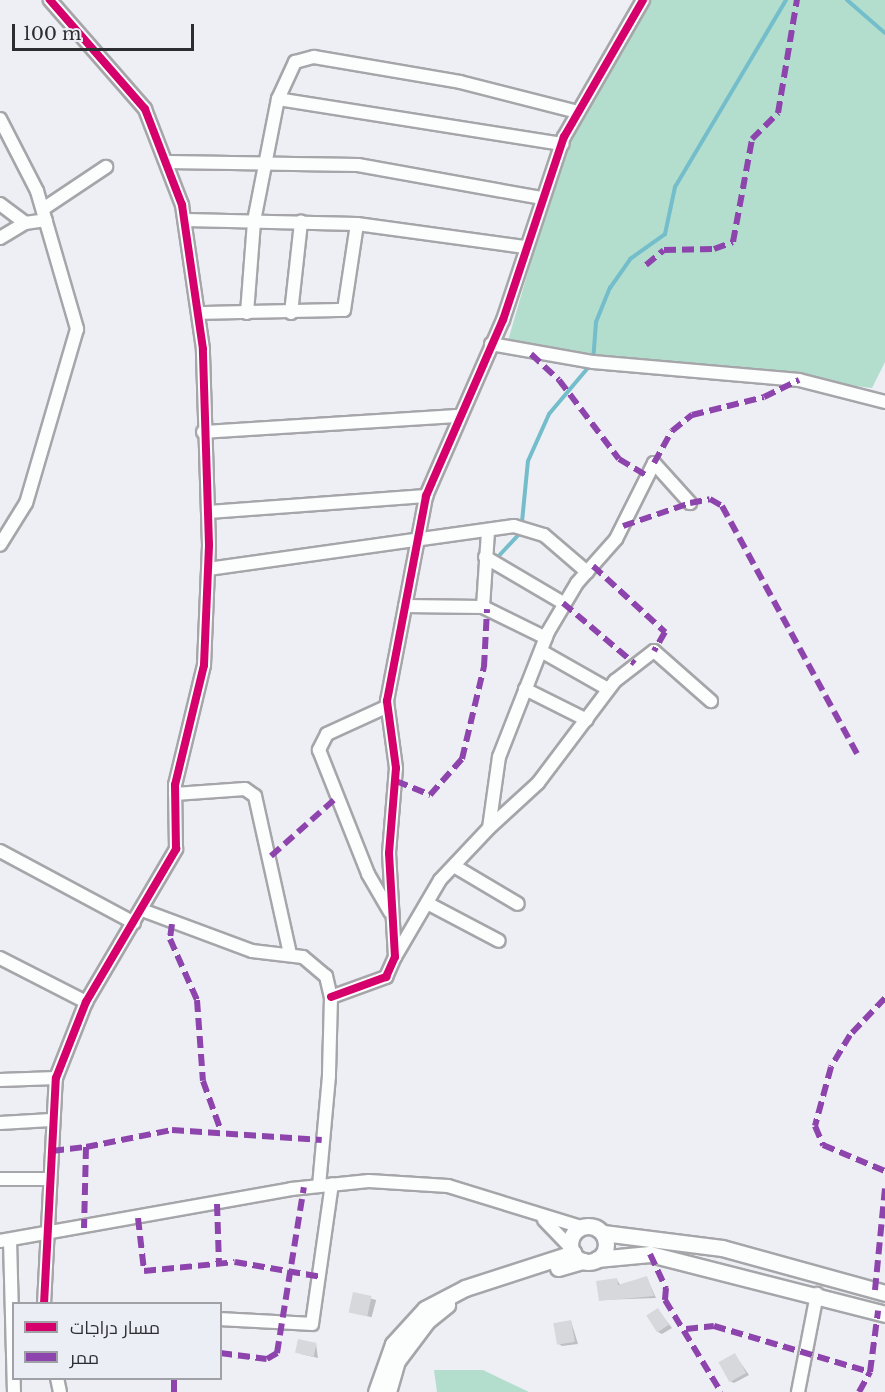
<!DOCTYPE html>
<html>
<head>
<meta charset="utf-8">
<style>
  body { margin:0 }
  #map { position:relative; width:885px; height:1392px; overflow:hidden; background:#eeeff4; font-family:"Libre Baskerville",Cairo,serif }
  div>[style] { position:absolute }
  .green>* { inset:0; background:#b3decd }
  .shadow>* { inset:0; background:#0003; transform-origin:0 0 }
  .stream>* { height:4px; margin:-2px; padding:0 2px; transform-origin:2px; border-radius:2px; background:#74bdcb }
  .building>* { inset:0; background:#d7d8dc; transform-origin:0 0 }
  .roads { filter:drop-shadow(2px 0 #a6a6aa) drop-shadow(-2px 0 #a6a6aa) drop-shadow(0 2px #a6a6aa) drop-shadow(0 -2px #a6a6aa) }
  .minor>* { height:12px; margin:-6px; padding:0 6px; transform-origin:6px; border-radius:6px; background:#fcfdfd }
  .tertiary>* { height:15px; margin:-7.5px; padding:0 7.5px; transform-origin:7.5px; border-radius:7.5px; background:#fcfdfd }
  .tertiary>.ring { margin:-7.5px; padding:0; box-sizing:content-box; background:none; border:15px solid #fcfdfd; border-radius:50% }
  .quiet>* { height:6px; margin-top:-3px; transform-origin:0; background:repeating-linear-gradient(90deg,#8e44ad 0 12px,transparent 0 18px) }
  .cycleway>* { height:8px; margin:-4px; padding:0 4px; transform-origin:4px; border-radius:4px; background:#d6006c }
  span { translate:-50% -50%; white-space:nowrap; text-align:center; line-height:1.15; -webkit-text-stroke:6px #eceef6; paint-order:stroke }
  .legend { position:absolute; left:12px; top:1302px; width:210px; height:78px; box-sizing:border-box; background:#eceef6; border:2px solid #9fa1a7; margin:0; padding:8px 10px; list-style:none; font-size:18px; color:#2c2d30 }
  .legend li { display:flex; align-items:center; gap:12px; height:30px }
  .legend b { width:30px; border:2px solid #9fa1a7 }
  .scale { position:absolute; left:12px; top:24px; width:182px; height:27px; box-sizing:border-box; border:3px solid #2c2d30; border-top:0; padding-left:8px; font-size:18px; line-height:21px; white-space:nowrap; color:#2c2d30; -webkit-text-stroke:4px #eceef6; paint-order:stroke }
</style>
</head>
<body>
<div id="map">
  <div class="green">
    <div style="clip-path:polygon(651px 0,885px 0,885px 362px,872px 388px,507px 344px,562px 155px)"></div>
    <div style="clip-path:polygon(434px 1370px,483px 1370px,529px 1392px,437px 1392px)"></div>
  </div>
  <div class="shadow">
    <div style="clip-path:polygon(647px 1278px,656px 1298px,600px 1300px,617px 1280px,621px 1286px)"></div>
    <div style="left:354px;top:1294px;width:23px;height:18px;rotate:15deg"></div>
    <div style="clip-path:polygon(658px 1310px,672px 1328px,662px 1334px,658px 1332px)"></div>
    <div style="clip-path:polygon(571px 1321px,578px 1344px,562px 1346px,559px 1344px)"></div>
    <div style="clip-path:polygon(316px 1344px,318px 1358px,301px 1354px)"></div>
    <div style="clip-path:polygon(735px 1355px,749px 1375px,734px 1383px,730px 1381px)"></div>
  </div>
  <div class="stream">
    <div style="left:847px;top:0;width:50px;rotate:41deg"></div>
    <div style="left:495px;top:560px;width:38px;rotate:-47deg"></div>
    <div style="left:521px;top:532px;width:71px;rotate:-84.4deg"></div>
    <div style="left:528px;top:461px;width:51px;rotate:-65.9deg"></div>
    <div style="left:549px;top:414px;width:68px;rotate:-49.8deg"></div>
    <div style="left:593px;top:362px;width:40px;rotate:-85.7deg"></div>
    <div style="left:596px;top:322px;width:37px;rotate:-68deg"></div>
    <div style="left:610px;top:288px;width:35px;rotate:-55deg"></div>
    <div style="left:630px;top:259px;width:43px;rotate:-35.5deg"></div>
    <div style="left:665px;top:234px;width:48px;rotate:-78deg"></div>
    <div style="left:675px;top:187px;width:217px;rotate:-59.3deg"></div>
  </div>
  <div class="building">
    <div style="clip-path:polygon(647px 1276px,654px 1296px,599px 1301px,596px 1281px,617px 1278px,618px 1285px)"></div>
    <div style="left:353px;top:1292px;width:19px;height:21px;rotate:12deg"></div>
    <div style="left:658px;top:1308px;width:20px;height:14px;rotate:57deg"></div>
    <div style="left:571px;top:1320px;width:22px;height:18px;rotate:80deg"></div>
    <div style="left:298px;top:1339px;width:19px;height:14px;rotate:12deg"></div>
    <div style="left:735px;top:1353px;width:23px;height:19px;rotate:61deg"></div>
  </div>
  <div class="roads">
    <div class="minor">
      <div style="left:278px;top:99px;width:288px;rotate:9deg"></div>
      <div style="left:0;top:119px;width:81px;rotate:62.8deg"></div>
      <div style="left:37px;top:191px;width:144px;rotate:73.8deg"></div>
      <div style="left:77px;top:329px;width:181px;rotate:106.3deg"></div>
      <div style="left:26px;top:503px;width:49px;rotate:121.8deg"></div>
      <div style="left:168px;top:162px;width:190px;rotate:0.9deg"></div>
      <div style="left:358px;top:165px;width:186px;rotate:10.2deg"></div>
      <div style="left:0;top:204px;width:31px;rotate:37deg"></div>
      <div style="left:43px;top:209px;width:76px;rotate:-33.7deg"></div>
      <div style="left:186px;top:220px;width:171px;rotate:1.3deg"></div>
      <div style="left:357px;top:224px;width:171px;rotate:7.8deg"></div>
      <div style="left:0;top:238px;width:29px;rotate:-31deg"></div>
      <div style="left:25px;top:223px;width:21px;rotate:-8deg"></div>
      <div style="left:199px;top:313px;width:145px;rotate:-1.2deg"></div>
      <div style="left:344px;top:310px;width:87px;rotate:-81.4deg"></div>
      <div style="left:247px;top:313px;width:92px;rotate:-85.6deg"></div>
      <div style="left:254px;top:221px;width:124px;rotate:-78.9deg"></div>
      <div style="left:278px;top:99px;width:41px;rotate:-65.3deg"></div>
      <div style="left:295px;top:62px;width:20px;rotate:-15deg"></div>
      <div style="left:314px;top:57px;width:148px;rotate:9.7deg"></div>
      <div style="left:460px;top:82px;width:122px;rotate:14.3deg"></div>
      <div style="left:291px;top:313px;width:92px;rotate:-83.7deg"></div>
      <div style="left:491px;top:344px;width:104px;rotate:10deg"></div>
      <div style="left:593px;top:362px;width:207px;rotate:5deg"></div>
      <div style="left:799px;top:380px;width:89px;rotate:14.3deg"></div>
      <div style="left:203px;top:432px;width:256px;rotate:-3.6deg"></div>
      <div style="left:208px;top:512px;width:219px;rotate:-4.2deg"></div>
      <div style="left:485px;top:557px;width:91px;rotate:30.5deg"></div>
      <div style="left:208px;top:569px;width:309px;rotate:-8deg"></div>
      <div style="left:514px;top:526px;width:31px;rotate:17deg"></div>
      <div style="left:544px;top:535px;width:57px;rotate:40.7deg"></div>
      <div style="left:405px;top:606px;width:78px;rotate:0.7deg"></div>
      <div style="left:483px;top:607px;width:70px;rotate:26.2deg"></div>
      <div style="left:483px;top:607px;width:76px;rotate:-86.2deg"></div>
      <div style="left:541px;top:651px;width:77px;rotate:29.6deg"></div>
      <div style="left:525px;top:689px;width:69px;rotate:26.6deg"></div>
      <div style="left:386px;top:707px;width:65px;rotate:155.4deg"></div>
      <div style="left:327px;top:734px;width:18px;rotate:117deg"></div>
      <div style="left:319px;top:750px;width:133px;rotate:68.4deg"></div>
      <div style="left:368px;top:874px;width:44px;rotate:59.9deg"></div>
      <div style="left:175px;top:794px;width:70px;rotate:-4.1deg"></div>
      <div style="left:245px;top:789px;width:12px;rotate:35deg"></div>
      <div style="left:255px;top:796px;width:162px;rotate:77.5deg"></div>
      <div style="left:490px;top:827px;width:65px;rotate:-42.5deg"></div>
      <div style="left:538px;top:783px;width:128px;rotate:-53deg"></div>
      <div style="left:615px;top:681px;width:49px;rotate:-37.6deg"></div>
      <div style="left:654px;top:651px;width:76px;rotate:41.3deg"></div>
      <div style="left:0;top:851px;width:152px;rotate:28.2deg"></div>
      <div style="left:454px;top:866px;width:74px;rotate:30.7deg"></div>
      <div style="left:427px;top:903px;width:81px;rotate:27.8deg"></div>
      <div style="left:142px;top:910px;width:117px;rotate:20.4deg"></div>
      <div style="left:252px;top:951px;width:51px;rotate:6.7deg"></div>
      <div style="left:303px;top:957px;width:30px;rotate:40deg"></div>
      <div style="left:326px;top:976px;width:22px;rotate:77deg"></div>
      <div style="left:331px;top:997px;width:79px;rotate:91.5deg"></div>
      <div style="left:329px;top:1076px;width:110px;rotate:95.2deg"></div>
      <div style="left:395px;top:957px;width:89px;rotate:-59.7deg"></div>
      <div style="left:440px;top:880px;width:71px;rotate:-46.7deg"></div>
      <div style="left:489px;top:828px;width:72px;rotate:-82deg"></div>
      <div style="left:499px;top:757px;width:134px;rotate:-68.6deg"></div>
      <div style="left:548px;top:632px;width:57px;rotate:-59.4deg"></div>
      <div style="left:577px;top:583px;width:59px;rotate:-48.4deg"></div>
      <div style="left:616px;top:539px;width:85px;rotate:-63.4deg"></div>
      <div style="left:654px;top:463px;width:54px;rotate:48deg"></div>
      <div style="left:0;top:958px;width:97px;rotate:27.1deg"></div>
      <div style="left:331px;top:997px;width:59px;rotate:-20deg"></div>
      <div style="left:386px;top:977px;width:22px;rotate:-66deg"></div>
      <div style="left:395px;top:957px;width:104px;rotate:-93.3deg"></div>
      <div style="left:389px;top:853px;width:85px;rotate:-85.3deg"></div>
      <div style="left:396px;top:768px;width:68px;rotate:-97.7deg"></div>
      <div style="left:387px;top:701px;width:209px;rotate:-79.2deg"></div>
      <div style="left:426px;top:496px;width:192px;rotate:-66.4deg"></div>
      <div style="left:503px;top:320px;width:193px;rotate:-71.6deg"></div>
      <div style="left:564px;top:137px;width:158px;rotate:-60deg"></div>
      <div style="left:0;top:1080px;width:56px;rotate:-2deg"></div>
      <div style="left:0;top:1123px;width:51px;rotate:-3.4deg"></div>
      <div style="left:0;top:1179px;width:50px"></div>
      <div style="left:544px;top:1220px;width:39px;rotate:46deg"></div>
      <div style="left:10px;top:1240px;width:152px;rotate:88.5deg"></div>
      <div style="left:0;top:1241px;width:296px;rotate:-10.1deg"></div>
      <div style="left:291px;top:1189px;width:78px;rotate:-5.9deg"></div>
      <div style="left:369px;top:1181px;width:79px;rotate:3.6deg"></div>
      <div style="left:448px;top:1186px;width:139px;rotate:17.1deg"></div>
      <div style="left:44px;top:1304px;width:226px;rotate:-87deg"></div>
      <div style="left:56px;top:1078px;width:82px;rotate:-68.5deg"></div>
      <div style="left:86px;top:1002px;width:178px;rotate:-59.5deg"></div>
      <div style="left:176px;top:849px;width:64px;rotate:-90.9deg"></div>
      <div style="left:175px;top:785px;width:123px;rotate:-76.4deg"></div>
      <div style="left:204px;top:665px;width:120px;rotate:-87.6deg"></div>
      <div style="left:209px;top:545px;width:196px;rotate:-91.8deg"></div>
      <div style="left:203px;top:349px;width:146px;rotate:-98.3deg"></div>
      <div style="left:182px;top:205px;width:103px;rotate:-111.1deg"></div>
      <div style="left:145px;top:109px;width:145px;rotate:-131.1deg"></div>
      <div style="left:220px;top:1319px;width:92px;rotate:3.1deg"></div>
      <div style="left:312px;top:1324px;width:141px;rotate:-81.9deg"></div>
      <div style="left:57px;top:1378px;width:14px;rotate:78deg"></div>
      <div style="left:798px;top:1392px;width:100px;rotate:-79deg"></div>
    </div>
    <div class="tertiary">
      <div class="ring" style="left:570px;top:1226px;width:21px;height:21px"></div>
      <div style="left:603px;top:1233px;width:120px;rotate:7.2deg"></div>
      <div style="left:722px;top:1248px;width:169px;rotate:15.4deg"></div>
      <div style="left:597px;top:1259px;width:53px;rotate:-5.4deg"></div>
      <div style="left:650px;top:1254px;width:243px;rotate:14.3deg"></div>
      <div style="left:558px;top:1268px;width:26px;rotate:-16deg"></div>
      <div style="left:376px;top:1392px;width:51px;rotate:-70.5deg"></div>
      <div style="left:393px;top:1344px;width:47px;rotate:-47.6deg"></div>
      <div style="left:425px;top:1309px;width:45px;rotate:-27.7deg"></div>
      <div style="left:465px;top:1288px;width:114px;rotate:-18deg"></div>
      <div style="left:388px;top:1392px;width:32px;rotate:-74deg"></div>
      <div style="left:397px;top:1361px;width:50px;rotate:-53.1deg"></div>
      <div style="left:427px;top:1321px;width:26px;rotate:-39deg"></div>
    </div>
  </div>
  <div class="quiet">
    <div style="left:646px;top:265px;width:23px;rotate:-40deg"></div>
    <div style="left:664px;top:250px;width:50px;rotate:-1.1deg"></div>
    <div style="left:714px;top:249px;width:20px;rotate:-20deg"></div>
    <div style="left:733px;top:242px;width:105px;rotate:-79.5deg"></div>
    <div style="left:752px;top:139px;width:37px;rotate:-45deg"></div>
    <div style="left:778px;top:113px;width:115px;rotate:-80.5deg"></div>
    <div style="left:531px;top:354px;width:38px;rotate:43deg"></div>
    <div style="left:559px;top:380px;width:99px;rotate:52.8deg"></div>
    <div style="left:619px;top:459px;width:35px;rotate:31deg"></div>
    <div style="left:654px;top:463px;width:37px;rotate:-61deg"></div>
    <div style="left:672px;top:431px;width:26px;rotate:-39deg"></div>
    <div style="left:692px;top:415px;width:74px;rotate:-14deg"></div>
    <div style="left:764px;top:397px;width:39px;rotate:-26deg"></div>
    <div style="left:623px;top:526px;width:71px;rotate:-18.9deg"></div>
    <div style="left:690px;top:503px;width:20px;rotate:-11deg"></div>
    <div style="left:710px;top:499px;width:14px;rotate:30deg"></div>
    <div style="left:722px;top:506px;width:284px;rotate:61.4deg"></div>
    <div style="left:593px;top:566px;width:98px;rotate:42.5deg"></div>
    <div style="left:665px;top:632px;width:22px;rotate:120deg"></div>
    <div style="left:563px;top:603px;width:94px;rotate:40.3deg"></div>
    <div style="left:396px;top:781px;width:37px;rotate:22deg"></div>
    <div style="left:430px;top:795px;width:48px;rotate:-48.4deg"></div>
    <div style="left:462px;top:759px;width:95px;rotate:-76.6deg"></div>
    <div style="left:484px;top:667px;width:58px;rotate:-87deg"></div>
    <div style="left:271px;top:856px;width:87px;rotate:-41.7deg"></div>
    <div style="left:172px;top:924px;width:15px;rotate:98deg"></div>
    <div style="left:170px;top:939px;width:67px;rotate:66.1deg"></div>
    <div style="left:197px;top:1000px;width:81px;rotate:85.8deg"></div>
    <div style="left:203px;top:1081px;width:53px;rotate:70.2deg"></div>
    <div style="left:885px;top:998px;width:51px;rotate:133.4deg"></div>
    <div style="left:850px;top:1035px;width:37px;rotate:121deg"></div>
    <div style="left:831px;top:1067px;width:61px;rotate:105.2deg"></div>
    <div style="left:815px;top:1126px;width:21px;rotate:67deg"></div>
    <div style="left:823px;top:1145px;width:67px;rotate:22.8deg"></div>
    <div style="left:86px;top:1147px;width:88px;rotate:-11.2deg"></div>
    <div style="left:172px;top:1130px;width:150px;rotate:3.8deg"></div>
    <div style="left:52px;top:1151px;width:34px;rotate:-7deg"></div>
    <div style="left:86px;top:1147px;width:81px;rotate:91.4deg"></div>
    <div style="left:217px;top:1204px;width:59px;rotate:88.1deg"></div>
    <div style="left:138px;top:1218px;width:53px;rotate:83.5deg"></div>
    <div style="left:144px;top:1271px;width:91px;rotate:-5.6deg"></div>
    <div style="left:235px;top:1262px;width:88px;rotate:9.8deg"></div>
    <div style="left:650px;top:1254px;width:38px;rotate:65deg"></div>
    <div style="left:666px;top:1288px;width:12px;rotate:95deg"></div>
    <div style="left:665px;top:1300px;width:108px;rotate:58.7deg"></div>
    <div style="left:875px;top:1290px;width:102px;rotate:-84.4deg"></div>
    <div style="left:686px;top:1329px;width:28px;rotate:-6deg"></div>
    <div style="left:714px;top:1326px;width:163px;rotate:16.4deg"></div>
    <div style="left:220px;top:1353px;width:47px;rotate:7.3deg"></div>
    <div style="left:267px;top:1359px;width:12px;rotate:-31deg"></div>
    <div style="left:277px;top:1353px;width:168px;rotate:-80.8deg"></div>
    <div style="left:174px;top:1392px;width:14px;rotate:-90deg"></div>
    <div style="left:859px;top:1392px;width:23px;rotate:-61deg"></div>
    <div style="left:870px;top:1372px;width:62px;rotate:-82.5deg"></div>
  </div>
  <div class="cycleway">
    <div style="left:331px;top:997px;width:59px;rotate:-20deg"></div>
    <div style="left:386px;top:977px;width:22px;rotate:-66deg"></div>
    <div style="left:395px;top:957px;width:104px;rotate:-93.3deg"></div>
    <div style="left:389px;top:853px;width:85px;rotate:-85.3deg"></div>
    <div style="left:396px;top:768px;width:68px;rotate:-97.7deg"></div>
    <div style="left:387px;top:701px;width:209px;rotate:-79.2deg"></div>
    <div style="left:426px;top:496px;width:192px;rotate:-66.4deg"></div>
    <div style="left:503px;top:320px;width:193px;rotate:-71.6deg"></div>
    <div style="left:564px;top:137px;width:158px;rotate:-60deg"></div>
    <div style="left:44px;top:1304px;width:226px;rotate:-87deg"></div>
    <div style="left:56px;top:1078px;width:82px;rotate:-68.5deg"></div>
    <div style="left:86px;top:1002px;width:178px;rotate:-59.5deg"></div>
    <div style="left:176px;top:849px;width:64px;rotate:-90.9deg"></div>
    <div style="left:175px;top:785px;width:123px;rotate:-76.4deg"></div>
    <div style="left:204px;top:665px;width:120px;rotate:-87.6deg"></div>
    <div style="left:209px;top:545px;width:196px;rotate:-91.8deg"></div>
    <div style="left:203px;top:349px;width:146px;rotate:-98.3deg"></div>
    <div style="left:182px;top:205px;width:103px;rotate:-111.1deg"></div>
    <div style="left:145px;top:109px;width:145px;rotate:-131.1deg"></div>
  </div>
  <ul class="legend">
  <li><b style="height:8px;background:#d6006c"></b>مسار دراجات</li>
  <li><b style="height:8px;background:#8e44ad"></b>ممر</li>
  </ul>
  <div class="scale">100 m</div>
</div>
</body>
</html>
